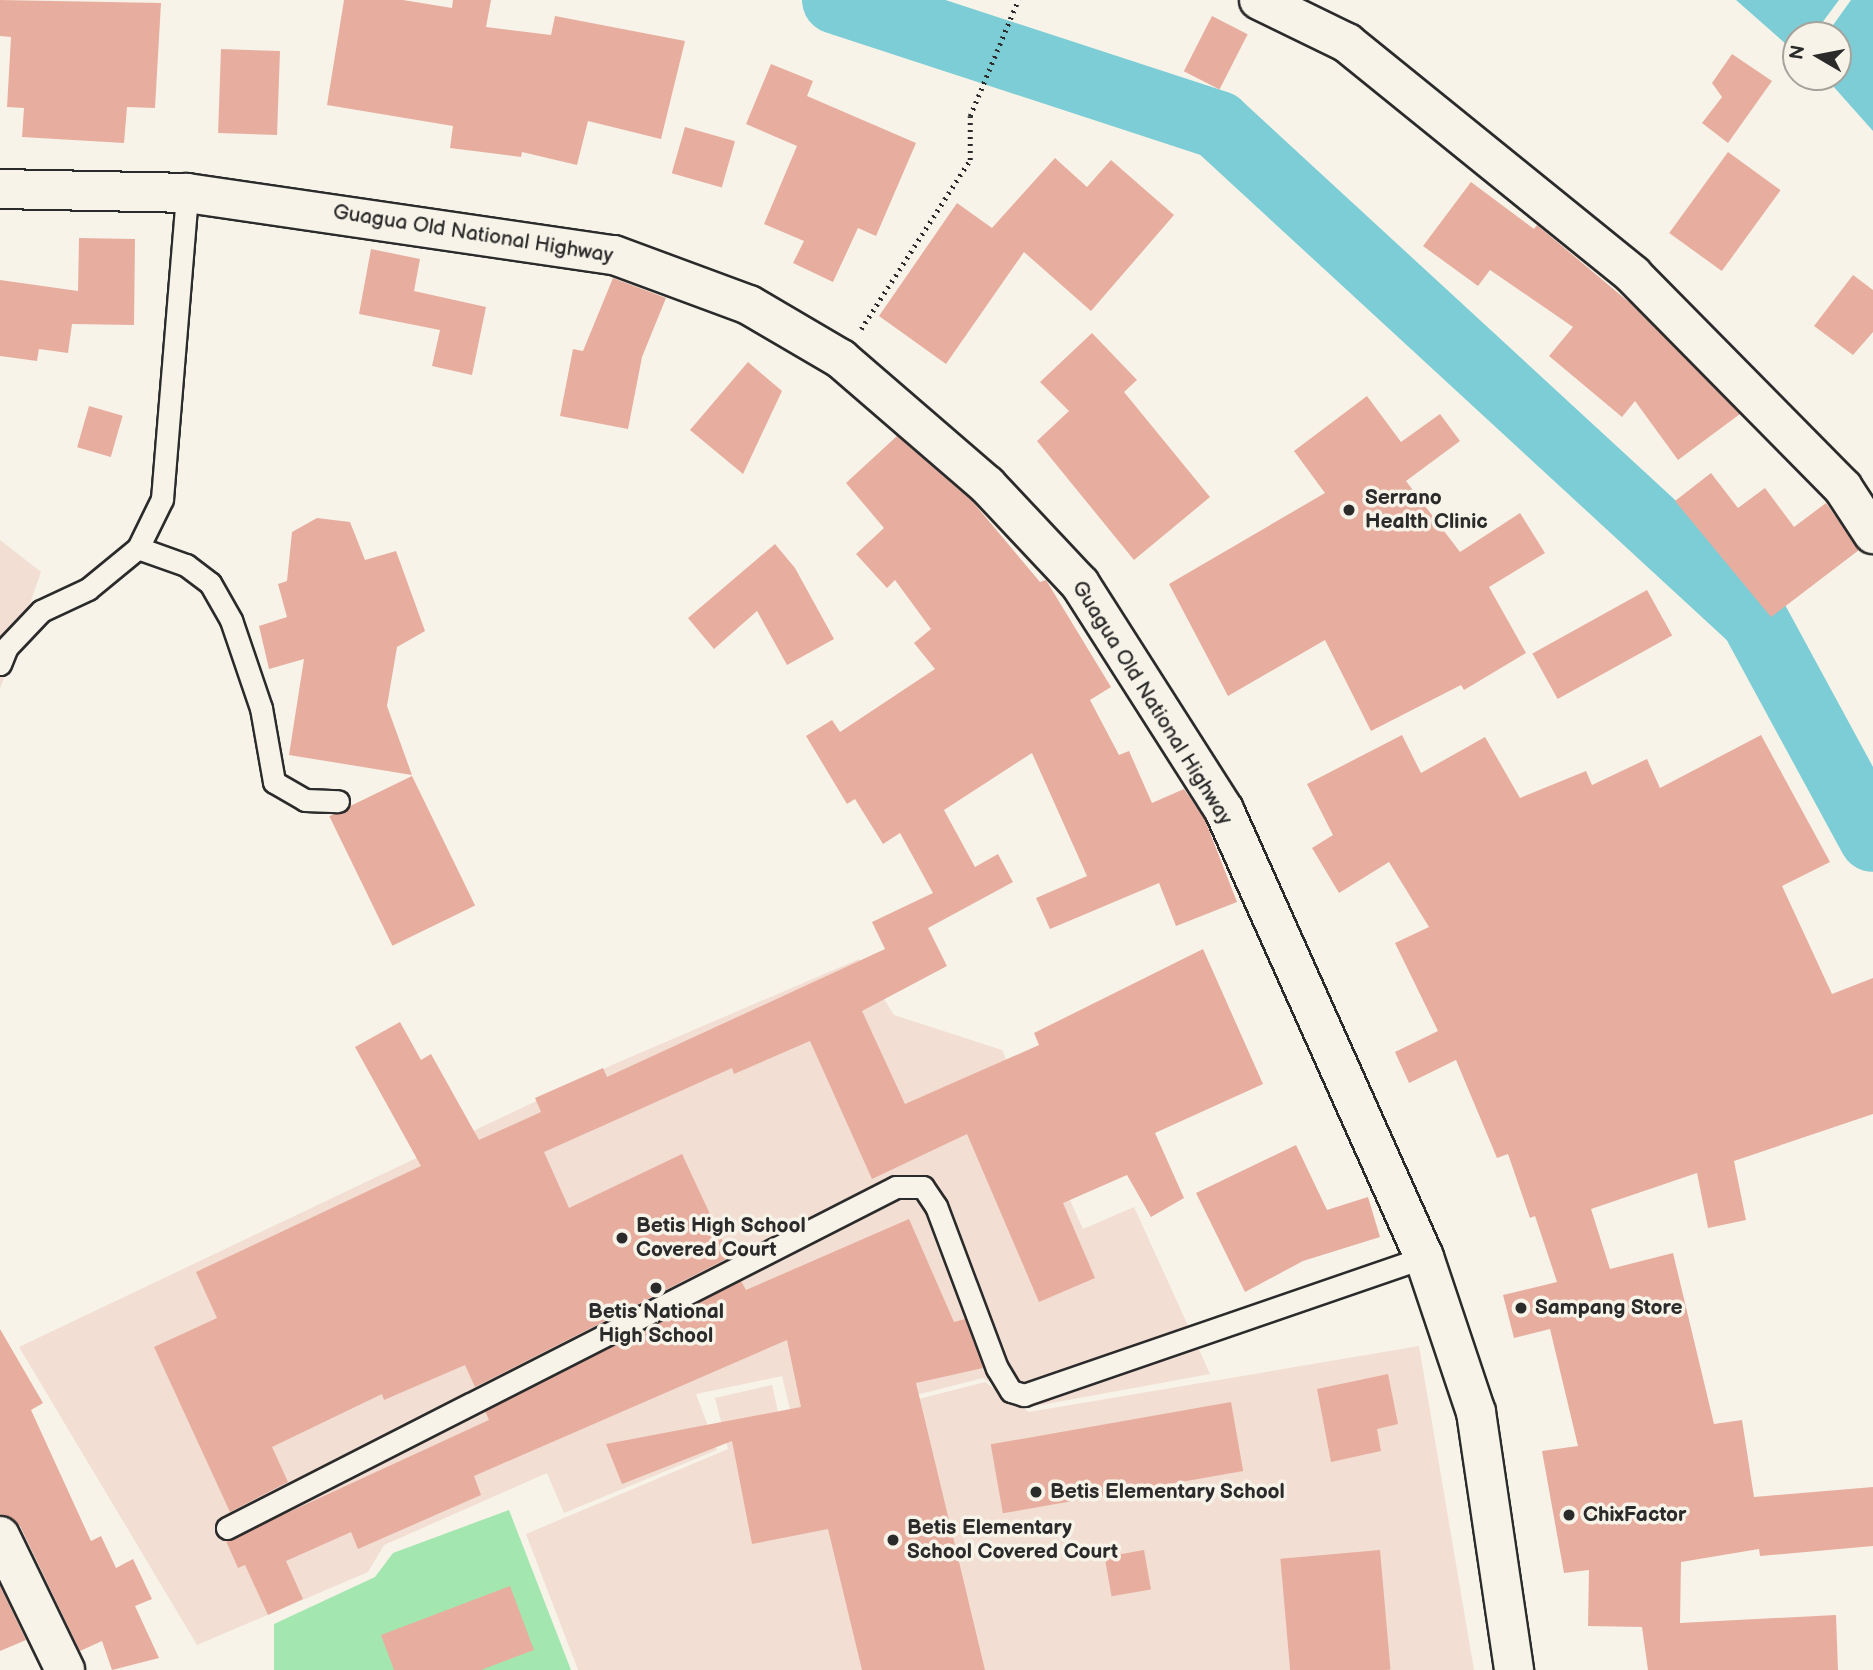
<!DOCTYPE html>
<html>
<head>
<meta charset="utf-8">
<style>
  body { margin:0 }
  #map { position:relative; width:1873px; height:1670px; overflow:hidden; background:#f7f3e8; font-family:"Balsamiq Sans",sans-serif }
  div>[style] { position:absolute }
  .built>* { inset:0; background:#f2ded2 }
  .green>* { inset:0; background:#a4e6b0 }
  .water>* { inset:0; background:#7ccdd6 }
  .river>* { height:68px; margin:-34px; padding:0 34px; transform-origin:34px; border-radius:34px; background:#7ccdd6 }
  .building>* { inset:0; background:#e7aea0; transform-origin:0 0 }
  .path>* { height:4.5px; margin-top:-2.25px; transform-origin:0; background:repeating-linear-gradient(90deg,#2b2b2b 0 2px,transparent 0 7px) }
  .roads { filter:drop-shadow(2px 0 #2b2b2b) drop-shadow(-2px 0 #2b2b2b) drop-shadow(0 2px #2b2b2b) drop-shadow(0 -2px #2b2b2b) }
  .lane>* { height:21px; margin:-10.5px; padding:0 10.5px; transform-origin:10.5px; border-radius:10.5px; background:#f7f3e8 }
  .street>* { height:38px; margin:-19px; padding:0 19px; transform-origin:19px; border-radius:19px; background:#f7f3e8 }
  .secondary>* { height:38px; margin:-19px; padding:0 19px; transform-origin:19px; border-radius:19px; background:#f7f3e8 }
  .dots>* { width:19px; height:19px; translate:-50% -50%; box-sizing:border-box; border:4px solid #f7f3e8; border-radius:50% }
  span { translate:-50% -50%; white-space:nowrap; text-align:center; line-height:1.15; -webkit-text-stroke:7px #f7f3e8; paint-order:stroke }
  .street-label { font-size:21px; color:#2b2b2b }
  .poi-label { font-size:21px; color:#2b2b2b; font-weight:700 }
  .left { translate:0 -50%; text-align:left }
  .north { position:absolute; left:1782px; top:21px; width:70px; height:70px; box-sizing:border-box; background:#f7f3e8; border:2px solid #a5a39c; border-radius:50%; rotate:280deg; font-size:19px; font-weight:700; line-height:28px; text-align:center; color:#2b2b2b }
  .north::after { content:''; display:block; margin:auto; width:24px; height:32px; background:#2b2b2b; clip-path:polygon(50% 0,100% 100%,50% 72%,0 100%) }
</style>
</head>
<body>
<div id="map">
  <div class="built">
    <div style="clip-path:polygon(0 540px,41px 572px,0 689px)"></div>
    <div style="clip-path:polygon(859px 959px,894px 1015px,1002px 1050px,1083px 1229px,1134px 1207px,1210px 1374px,1030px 1407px,983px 1378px,794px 1426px,782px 1376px,696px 1394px,717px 1450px,564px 1513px,547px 1473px,384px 1545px,368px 1572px,197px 1645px,19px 1347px,612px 1065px)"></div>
    <div style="clip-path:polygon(1419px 1346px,1474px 1670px,578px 1670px,526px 1534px,728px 1449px,715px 1398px,772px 1385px,783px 1434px,985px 1382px,1029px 1412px)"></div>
  </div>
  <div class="green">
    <div style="clip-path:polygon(509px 1510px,571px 1670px,274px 1670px,274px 1624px,375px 1577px,393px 1553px)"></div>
  </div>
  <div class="water">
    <div style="clip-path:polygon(1736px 0,1839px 0,1813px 35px,1796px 35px,1796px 53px)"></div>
    <div style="clip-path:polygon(1851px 0,1873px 0,1873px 131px,1825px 77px,1838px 77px,1838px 35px,1826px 35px)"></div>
  </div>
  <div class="river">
    <div style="left:836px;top:0;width:402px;rotate:18.1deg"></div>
    <div style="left:1218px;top:125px;width:729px;rotate:42.66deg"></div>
    <div style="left:1754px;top:619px;width:249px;rotate:61.5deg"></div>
  </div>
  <div class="building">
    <div style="clip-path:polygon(0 0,161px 3px,155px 108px,127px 107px,124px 143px,22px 137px,24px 108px,7px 107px,11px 37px,0 36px)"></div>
    <div style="clip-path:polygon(344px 0,403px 0,452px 8px,453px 0,491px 0,486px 27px,551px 35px,555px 16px,685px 41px,661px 139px,588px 121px,577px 165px,522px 152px,521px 157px,450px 148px,453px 126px,327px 105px)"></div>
    <div style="left:1212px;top:16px;width:40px;height:62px;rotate:27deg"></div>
    <div style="left:221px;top:49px;width:59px;height:84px;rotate:2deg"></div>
    <div style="clip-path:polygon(1732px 54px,1772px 81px,1728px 143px,1702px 123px,1722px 97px,1712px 83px)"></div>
    <div style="clip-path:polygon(771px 64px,813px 81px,807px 96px,916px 143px,876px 236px,858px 228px,833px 282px,793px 263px,804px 241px,764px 224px,797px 146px,746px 124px)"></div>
    <div style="left:685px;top:127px;width:52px;height:48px;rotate:16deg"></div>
    <div style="left:1728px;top:152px;width:65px;height:100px;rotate:36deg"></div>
    <div style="clip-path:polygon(1055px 158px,1087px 187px,1111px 160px,1174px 215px,1091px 311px,1024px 252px,946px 364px,879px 316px,957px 203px,992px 228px)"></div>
    <div style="clip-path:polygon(1471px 182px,1534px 229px,1537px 225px,1630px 303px,1740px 414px,1678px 460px,1635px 401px,1622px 417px,1549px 356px,1573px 327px,1490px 270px,1478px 286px,1423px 246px)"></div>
    <div style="clip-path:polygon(79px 238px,135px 239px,134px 325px,72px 324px,68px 353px,39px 349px,37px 361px,0 356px,0 280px,78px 291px)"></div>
    <div style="clip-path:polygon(371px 249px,420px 259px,414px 291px,486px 307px,472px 375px,432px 366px,440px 330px,359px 314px)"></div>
    <div style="clip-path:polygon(1853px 275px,1873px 290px,1873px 332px,1853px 355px,1814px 326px)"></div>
    <div style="clip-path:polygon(613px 278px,666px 298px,642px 357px,628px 429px,560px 416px,573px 349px,583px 351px)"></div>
    <div style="clip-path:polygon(1092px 333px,1137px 380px,1124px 392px,1210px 497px,1134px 560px,1037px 441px,1069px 411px,1040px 382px)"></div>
    <div style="clip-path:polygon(748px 362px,782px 391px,743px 474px,690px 430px)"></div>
    <div style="clip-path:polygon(1367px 396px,1401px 442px,1440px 414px,1460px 441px,1406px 481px,1460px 552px,1520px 513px,1545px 553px,1489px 587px,1526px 653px,1464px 690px,1461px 685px,1371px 731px,1325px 640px,1228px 696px,1169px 584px,1325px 493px,1294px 451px)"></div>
    <div style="left:89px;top:406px;width:35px;height:43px;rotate:16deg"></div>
    <div style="clip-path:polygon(897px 436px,972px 501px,1040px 582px,1046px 580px,1111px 687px,1090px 700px,1119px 755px,1129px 751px,1152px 803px,1184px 789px,1205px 820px,1237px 902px,1176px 926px,1159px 883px,1050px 929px,1036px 898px,1087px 876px,1032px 753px,944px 810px,975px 867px,998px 854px,1013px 882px,928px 928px,947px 966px,862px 1011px,905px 1104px,1039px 1045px,1034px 1033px,1203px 949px,1263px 1084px,1155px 1133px,1184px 1198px,1151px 1217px,1127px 1175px,1063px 1203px,1095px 1278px,1039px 1302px,967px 1134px,872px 1179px,810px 1041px,734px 1074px,732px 1068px,544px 1152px,569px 1208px,682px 1154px,730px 1257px,475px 1387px,465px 1365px,384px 1400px,382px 1394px,272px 1447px,288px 1482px,230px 1512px,154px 1347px,217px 1318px,196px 1272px,421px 1166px,355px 1047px,400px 1022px,421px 1060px,431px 1054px,479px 1140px,541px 1112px,535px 1098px,603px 1068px,607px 1077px,885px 949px,872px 922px,933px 893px,900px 833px,883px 844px,855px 799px,847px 804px,806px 736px,832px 720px,840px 732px,935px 669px,914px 643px,931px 629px,895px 580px,887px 588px,856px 554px,884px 528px,846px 483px)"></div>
    <div style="clip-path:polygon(1711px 473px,1738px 508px,1765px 488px,1794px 527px,1826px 503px,1859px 550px,1771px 617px,1675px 501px)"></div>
    <div style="clip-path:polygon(317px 518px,350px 522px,365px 560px,396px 551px,425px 631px,397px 647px,387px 706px,412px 775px,289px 755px,304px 659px,269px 669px,259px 626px,287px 617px,278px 584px,287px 581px,292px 532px)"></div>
    <div style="clip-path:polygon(775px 544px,795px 568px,834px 639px,787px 665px,757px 611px,714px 649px,688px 618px)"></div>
    <div style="left:1647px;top:590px;width:52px;height:131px;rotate:61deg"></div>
    <div style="clip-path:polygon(1402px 735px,1421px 773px,1485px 737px,1520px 798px,1586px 771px,1592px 785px,1647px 759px,1660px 788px,1761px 735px,1830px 862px,1782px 886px,1832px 994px,1873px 978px,1873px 1114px,1734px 1161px,1746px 1220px,1708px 1228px,1697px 1173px,1591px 1209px,1610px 1269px,1673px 1253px,1714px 1424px,1742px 1420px,1754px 1497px,1873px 1487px,1873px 1546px,1760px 1556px,1759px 1549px,1681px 1562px,1680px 1623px,1836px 1615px,1838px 1670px,1648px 1670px,1642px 1627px,1588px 1626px,1589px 1570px,1564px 1573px,1542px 1451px,1578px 1446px,1550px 1329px,1514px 1338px,1503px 1295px,1557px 1282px,1535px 1216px,1530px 1218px,1508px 1154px,1497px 1158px,1456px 1060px,1409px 1083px,1395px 1052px,1438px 1031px,1395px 943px,1429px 927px,1389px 862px,1339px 893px,1312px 848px,1333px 835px,1307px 784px)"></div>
    <div style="left:412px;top:776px;width:144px;height:92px;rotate:64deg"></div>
    <div style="clip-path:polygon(1296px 1145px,1327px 1210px,1368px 1197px,1380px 1237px,1303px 1261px,1245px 1292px,1196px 1193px)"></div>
    <div style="clip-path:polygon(909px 1219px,954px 1322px,965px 1319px,983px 1368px,916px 1383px,985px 1670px,862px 1670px,828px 1529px,752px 1544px,732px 1441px,622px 1484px,606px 1444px,801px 1407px,787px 1340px,474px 1476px,481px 1495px,358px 1549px,351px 1532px,286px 1561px,303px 1599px,268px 1615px,245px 1565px,238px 1568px,226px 1541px,489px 1420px,485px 1411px,741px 1281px,746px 1290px)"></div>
    <div style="clip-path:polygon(0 1329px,43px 1403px,31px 1410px,91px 1541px,101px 1536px,116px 1568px,133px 1559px,152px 1599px,135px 1606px,159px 1658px,112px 1670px,102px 1641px,80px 1651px,20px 1526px,0 1514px)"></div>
    <div style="clip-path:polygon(1388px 1374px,1398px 1424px,1377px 1429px,1381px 1451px,1331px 1462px,1317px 1389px)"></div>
    <div style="left:1231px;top:1402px;width:70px;height:244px;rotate:80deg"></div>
    <div style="left:1144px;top:1550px;width:40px;height:40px;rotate:80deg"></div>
    <div style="left:1380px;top:1550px;width:120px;height:100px;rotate:85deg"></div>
    <div style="clip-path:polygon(0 1586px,26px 1640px,0 1651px)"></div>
    <div style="clip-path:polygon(510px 1586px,534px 1650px,481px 1670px,394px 1670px,381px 1635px)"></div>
  </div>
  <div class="path">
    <div style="left:861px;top:329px;width:201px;rotate:-57.2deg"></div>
    <div style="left:970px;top:160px;width:44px;rotate:-90deg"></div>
    <div style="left:970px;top:116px;width:126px;rotate:-67.5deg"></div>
  </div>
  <div class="roads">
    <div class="lane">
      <div style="left:138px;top:548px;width:51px;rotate:19.5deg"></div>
      <div style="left:186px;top:565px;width:30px;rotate:37deg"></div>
      <div style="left:210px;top:583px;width:43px;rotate:60.4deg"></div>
      <div style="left:231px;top:620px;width:93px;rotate:71.2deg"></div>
      <div style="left:261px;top:708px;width:75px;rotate:80deg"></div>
      <div style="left:274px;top:782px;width:36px;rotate:30deg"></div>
      <div style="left:305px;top:800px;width:33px;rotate:2deg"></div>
      <div style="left:0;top:664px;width:18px;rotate:-68deg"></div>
      <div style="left:7px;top:647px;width:50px;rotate:-46.6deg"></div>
      <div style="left:41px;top:611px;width:52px;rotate:-25.1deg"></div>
      <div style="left:88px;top:589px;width:65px;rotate:-39.4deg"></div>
      <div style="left:138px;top:548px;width:55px;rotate:-63.9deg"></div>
      <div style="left:162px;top:499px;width:307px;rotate:-85.3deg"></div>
      <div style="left:227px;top:1528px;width:751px;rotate:-27.01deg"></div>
      <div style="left:896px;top:1187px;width:27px"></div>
      <div style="left:923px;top:1187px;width:23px;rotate:56deg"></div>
      <div style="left:936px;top:1206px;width:173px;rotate:69.4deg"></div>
      <div style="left:997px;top:1368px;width:27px;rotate:59deg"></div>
      <div style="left:1011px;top:1391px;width:14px;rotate:17deg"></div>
      <div style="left:1024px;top:1395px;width:423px;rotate:-19deg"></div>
    </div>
    <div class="street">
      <div style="left:0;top:1536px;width:149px;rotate:64.1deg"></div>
    </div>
    <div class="secondary">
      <div style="left:1259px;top:0;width:98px;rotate:26deg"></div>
      <div style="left:1347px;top:43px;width:368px;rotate:39deg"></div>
      <div style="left:1633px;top:275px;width:299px;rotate:45.4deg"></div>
      <div style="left:1843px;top:488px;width:55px;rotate:56.9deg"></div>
      <div style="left:0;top:189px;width:187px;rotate:1.2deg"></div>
      <div style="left:187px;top:193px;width:431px;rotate:8.3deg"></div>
      <div style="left:614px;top:255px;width:144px;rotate:20.3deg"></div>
      <div style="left:749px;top:305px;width:107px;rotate:30.4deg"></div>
      <div style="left:841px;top:359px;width:193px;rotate:40.8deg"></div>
      <div style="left:987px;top:485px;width:136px;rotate:46.8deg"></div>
      <div style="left:1080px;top:584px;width:268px;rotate:57.5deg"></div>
      <div style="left:1224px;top:810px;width:490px;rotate:65.9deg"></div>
      <div style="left:1424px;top:1257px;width:163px;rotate:71.5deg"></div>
      <div style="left:1476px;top:1412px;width:261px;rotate:81.6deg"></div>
    </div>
  </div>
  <div class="dots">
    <div style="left:1349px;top:510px;background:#2b2b2b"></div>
    <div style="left:622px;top:1238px;background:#2b2b2b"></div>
    <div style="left:656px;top:1288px;background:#2b2b2b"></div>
    <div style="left:1521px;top:1308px;background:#2b2b2b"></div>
    <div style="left:1036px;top:1492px;background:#2b2b2b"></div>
    <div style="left:1569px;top:1515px;background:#2b2b2b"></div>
    <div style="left:893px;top:1540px;background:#2b2b2b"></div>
  </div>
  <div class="street-label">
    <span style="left:473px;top:234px;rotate:9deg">Guagua Old National Highway</span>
    <span style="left:1152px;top:703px;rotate:58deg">Guagua Old National Highway</span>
  </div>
  <div class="poi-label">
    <span class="left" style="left:1365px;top:510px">Serrano<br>Health Clinic</span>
    <span class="left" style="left:636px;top:1238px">Betis High School<br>Covered Court</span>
    <span class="left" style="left:1535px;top:1308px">Sampang Store</span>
    <span style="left:656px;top:1324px">Betis National<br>High School</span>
    <span class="left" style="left:1050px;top:1492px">Betis Elementary School</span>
    <span class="left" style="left:1583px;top:1515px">ChixFactor</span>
    <span class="left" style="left:907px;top:1540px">Betis Elementary<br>School Covered Court</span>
  </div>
  <div class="north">N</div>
</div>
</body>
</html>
